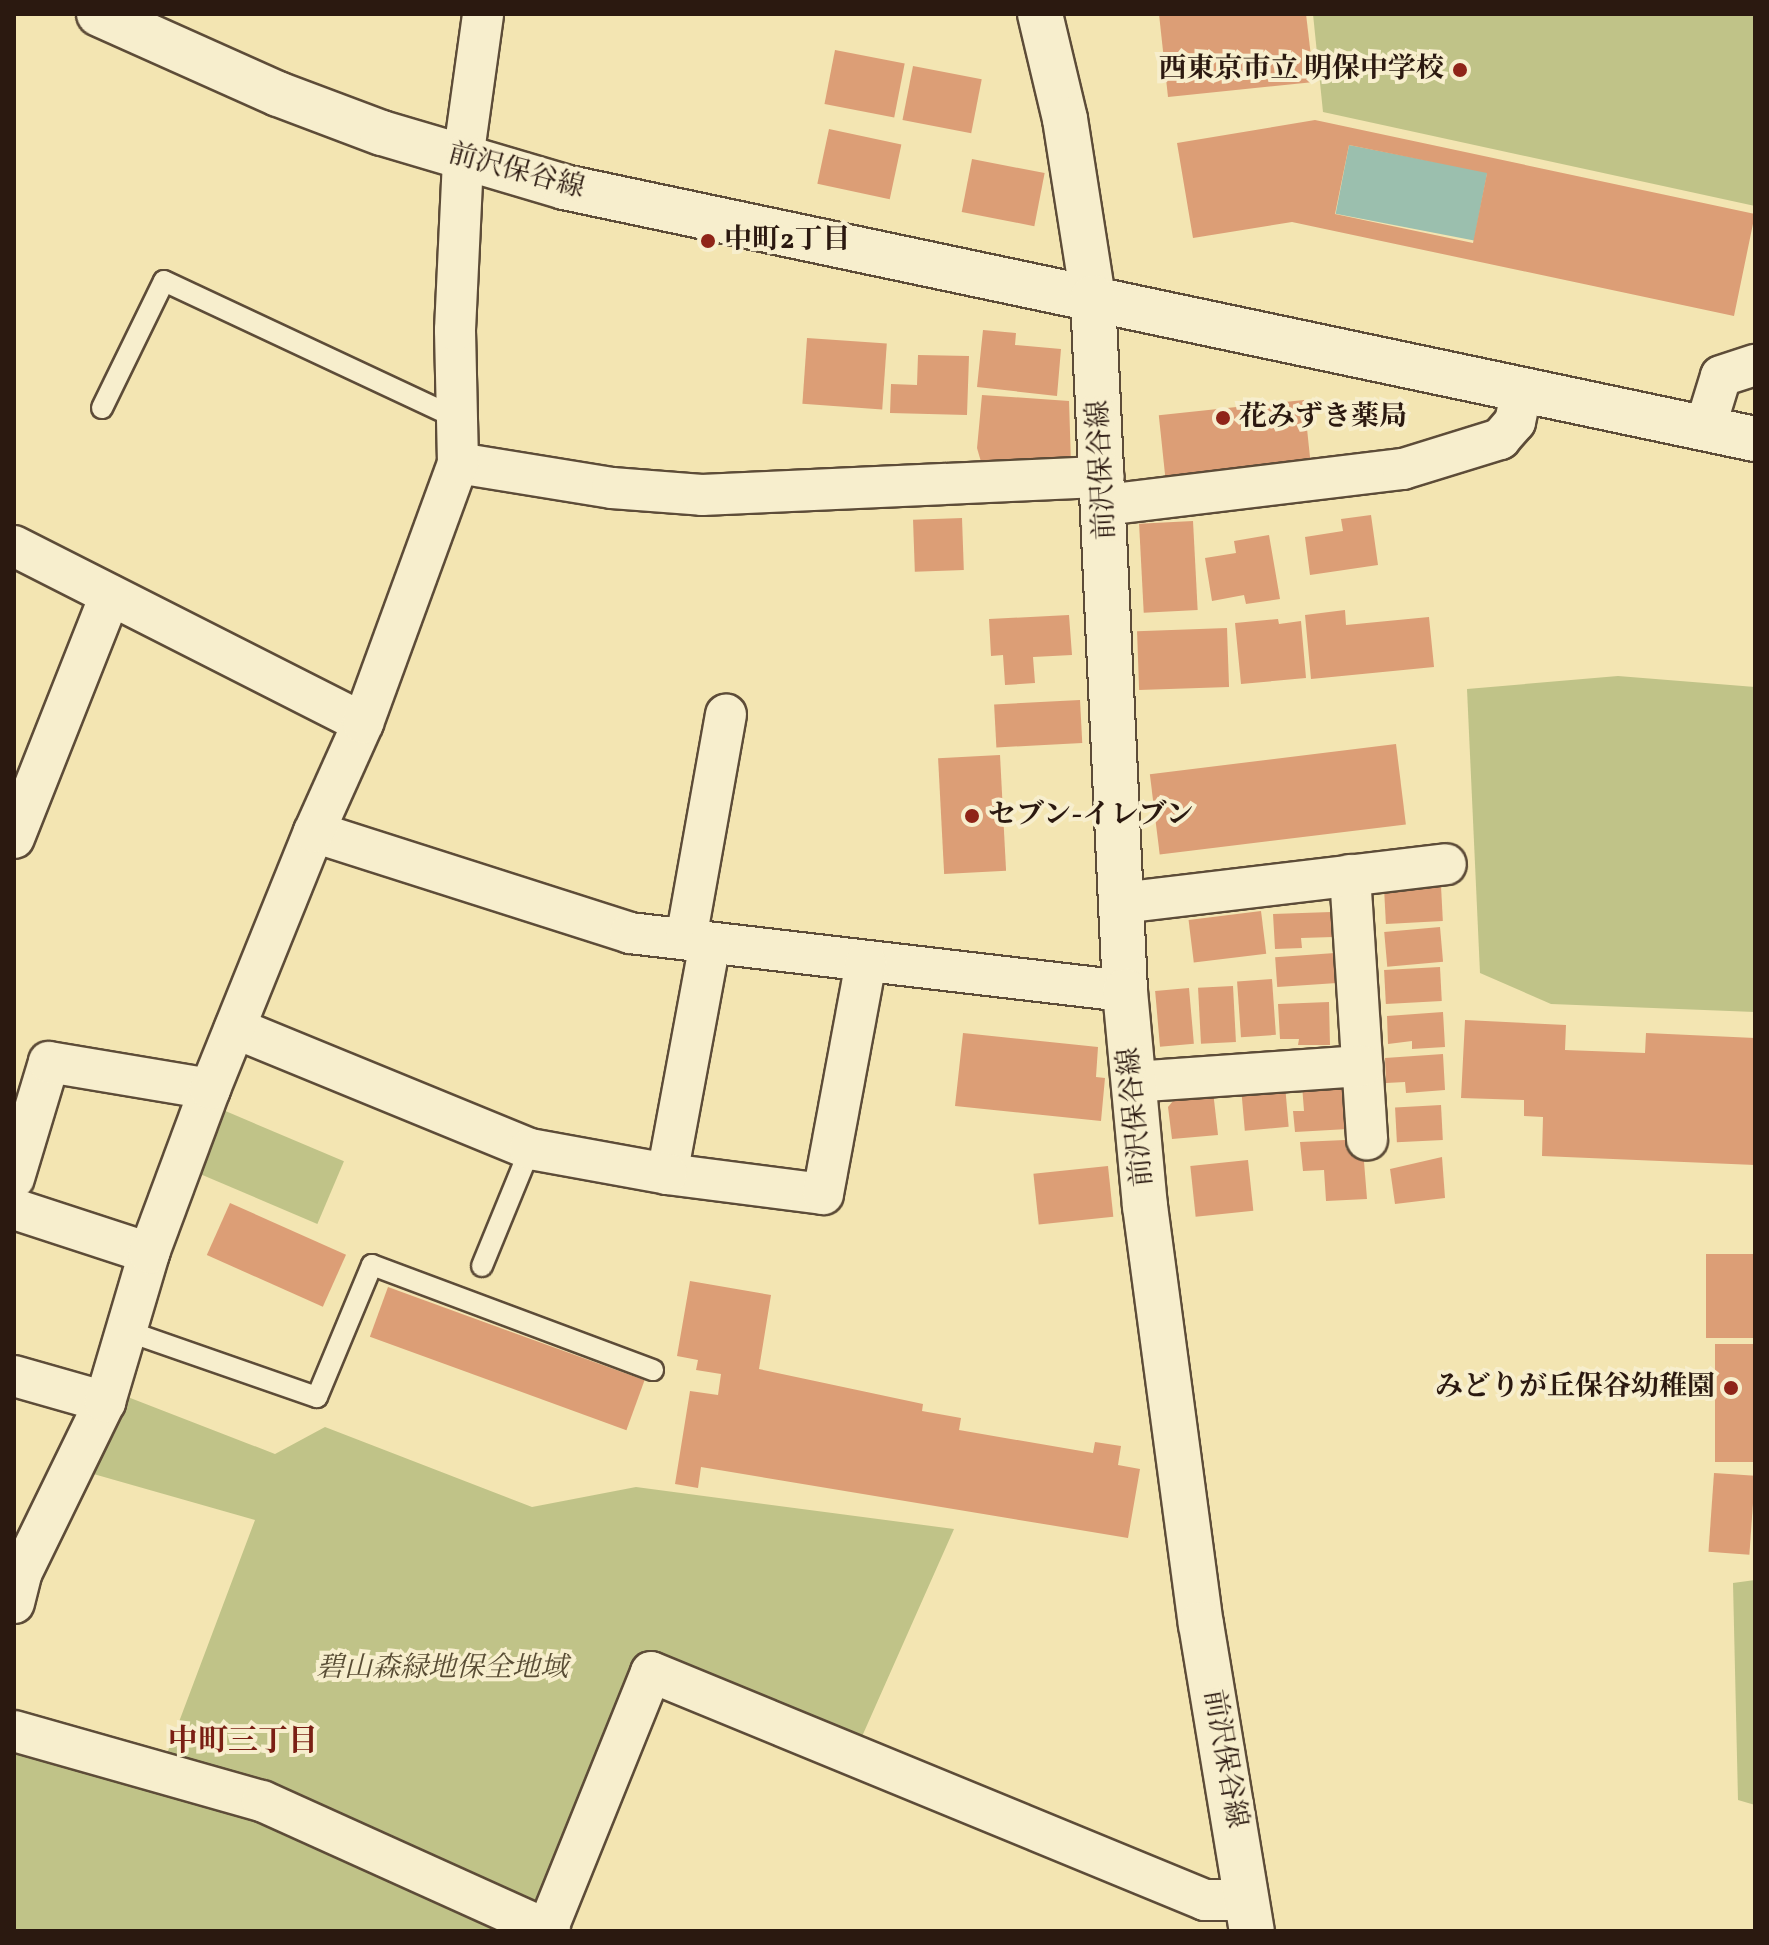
<!DOCTYPE html>
<html>
<head>
<meta charset="utf-8">
<style>
  body { margin:0 }
  #map { position:relative; width:1769px; height:1945px; overflow:hidden; background:#f3e5b2; font-family:Vollkorn,"Noto Serif JP",serif }
  div>[style] { position:absolute }
  .green>* { inset:0; background:#c0c388; transform-origin:0 0 }
  .water>* { inset:0; background:#9bbfae; transform-origin:0 0 }
  .building>* { inset:0; background:#dc9e76; transform-origin:0 0 }
  .roads { filter:drop-shadow(2px 0 #5d4c38) drop-shadow(-2px 0 #5d4c38) drop-shadow(0 2px #5d4c38) drop-shadow(0 -2px #5d4c38) }
  .lane>* { height:20px; margin:-10px; padding:0 10px; transform-origin:10px; border-radius:10px; background:#f7eecd }
  .street>* { height:40px; margin:-20px; padding:0 20px; transform-origin:20px; border-radius:20px; background:#f7eecd }
  .secondary>* { height:44px; margin:-22px; padding:0 22px; transform-origin:22px; border-radius:22px; background:#f7eecd }
  .dots>* { width:22px; height:22px; translate:-50% -50%; box-sizing:border-box; border:4px solid #f7eecd; border-radius:50% }
  span { translate:-50% -50%; white-space:nowrap; text-align:center; line-height:1.15; -webkit-text-stroke:8px #f7eecd; paint-order:stroke }
  .poi-label { font-size:28px; color:#2b1910; font-weight:700 }
  .right { translate:-100% -50%; text-align:right }
  .left { translate:0 -50%; text-align:left }
  .street-label { font-size:28px; color:#2b1910 }
  .park-label { font-size:28px; color:#584c34; font-style:italic }
  .neighbourhood-label { font-size:30px; color:#7a1f14; font-weight:700 }
  .frame { position:absolute; inset:0; border:16px solid #2b1910; pointer-events:none }
</style>
</head>
<body>
<div id="map">
  <div class="green">
    <div style="clip-path:polygon(1313px 14px,1755px 14px,1755px 206px,1323px 112px)"></div>
    <div style="clip-path:polygon(1618px 676px,1755px 687px,1755px 1012px,1551px 1004px,1480px 973px,1467px 689px)"></div>
    <div style="left:216px;top:1107px;width:139px;height:68px;rotate:23deg"></div>
    <div style="clip-path:polygon(120px 1394px,275px 1454px,325px 1427px,532px 1507px,636px 1487px,954px 1529px,856px 1750px,646px 1659px,541px 1916px,165px 1759px,255px 1520px,90px 1473px)"></div>
    <div style="clip-path:polygon(1755px 1580px,1755px 1805px,1738px 1800px,1733px 1583px)"></div>
    <div style="clip-path:polygon(14px 1741px,266px 1812px,522px 1931px,14px 1931px)"></div>
  </div>
  <div class="water">
    <div style="left:1349px;top:145px;width:141px;height:70px;rotate:11deg"></div>
  </div>
  <div class="building">
    <div style="clip-path:polygon(1159px 14px,1306px 14px,1314px 82px,1168px 97px)"></div>
    <div style="left:835px;top:50px;width:71px;height:55px;rotate:11deg"></div>
    <div style="left:913px;top:66px;width:70px;height:55px;rotate:11deg"></div>
    <div style="clip-path:polygon(evenodd,1315px 120px,1755px 214px,1734px 316px,1292px 222px,1193px 238px,1177px 143px,1315px 120px,1349px 145px,1487px 173px,1473px 243px,1335px 214px,1349px 145px)"></div>
    <div style="left:829px;top:129px;width:74px;height:56px;rotate:12deg"></div>
    <div style="left:972px;top:159px;width:74px;height:54px;rotate:11deg"></div>
    <div style="clip-path:polygon(983px 330px,1016px 333px,1015px 345px,1061px 349px,1057px 396px,977px 387px)"></div>
    <div style="left:807px;top:338px;width:80px;height:66px;rotate:4deg"></div>
    <div style="clip-path:polygon(918px 355px,969px 356px,967px 415px,890px 413px,891px 384px,917px 385px)"></div>
    <div style="clip-path:polygon(982px 395px,1069px 401px,1071px 465px,984px 472px,977px 448px)"></div>
    <div style="left:1304px;top:400px;width:63px;height:146px;rotate:84deg"></div>
    <div style="clip-path:polygon(1371px 515px,1378px 565px,1310px 575px,1305px 537px,1343px 531px,1341px 519px)"></div>
    <div style="left:962px;top:518px;width:52px;height:49px;rotate:88deg"></div>
    <div style="left:1193px;top:521px;width:89px;height:54px;rotate:87deg"></div>
    <div style="clip-path:polygon(1269px 535px,1280px 599px,1246px 604px,1244px 595px,1212px 601px,1205px 558px,1236px 553px,1234px 541px)"></div>
    <div style="clip-path:polygon(1345px 610px,1346px 625px,1429px 617px,1434px 667px,1311px 679px,1305px 615px)"></div>
    <div style="clip-path:polygon(1069px 615px,1072px 655px,1033px 657px,1035px 683px,1005px 685px,1003px 655px,991px 656px,989px 619px)"></div>
    <div style="clip-path:polygon(1278px 619px,1279px 624px,1301px 621px,1306px 678px,1241px 684px,1235px 623px)"></div>
    <div style="left:1227px;top:628px;width:59px;height:90px;rotate:88deg"></div>
    <div style="left:1080px;top:700px;width:43px;height:86px;rotate:87deg"></div>
    <div style="left:1396px;top:744px;width:81px;height:248px;rotate:83deg"></div>
    <div style="left:1000px;top:755px;width:116px;height:62px;rotate:87deg"></div>
    <div style="left:1441px;top:886px;width:35px;height:57px;rotate:87deg"></div>
    <div style="left:1261px;top:911px;width:43px;height:73px;rotate:83deg"></div>
    <div style="clip-path:polygon(1331px 912px,1333px 937px,1301px 938px,1302px 948px,1275px 949px,1273px 914px)"></div>
    <div style="left:1440px;top:927px;width:35px;height:56px;rotate:85deg"></div>
    <div style="left:1335px;top:953px;width:30px;height:60px;rotate:86deg"></div>
    <div style="left:1440px;top:967px;width:34px;height:56px;rotate:87deg"></div>
    <div style="left:1272px;top:979px;width:56px;height:35px;rotate:86deg"></div>
    <div style="left:1233px;top:986px;width:56px;height:35px;rotate:87deg"></div>
    <div style="left:1189px;top:988px;width:56px;height:34px;rotate:85deg"></div>
    <div style="clip-path:polygon(1329px 1002px,1330px 1045px,1298px 1045px,1299px 1039px,1280px 1039px,1278px 1004px)"></div>
    <div style="clip-path:polygon(1443px 1012px,1445px 1047px,1412px 1049px,1412px 1041px,1388px 1044px,1387px 1016px)"></div>
    <div style="clip-path:polygon(1465px 1020px,1566px 1025px,1565px 1050px,1645px 1053px,1646px 1033px,1755px 1038px,1755px 1165px,1542px 1156px,1543px 1117px,1524px 1116px,1524px 1100px,1461px 1098px)"></div>
    <div style="clip-path:polygon(963px 1033px,1098px 1047px,1096px 1077px,1105px 1078px,1101px 1121px,955px 1106px)"></div>
    <div style="clip-path:polygon(1443px 1054px,1445px 1090px,1406px 1093px,1405px 1082px,1386px 1083px,1385px 1058px)"></div>
    <div style="clip-path:polygon(1346px 1083px,1348px 1129px,1295px 1132px,1293px 1111px,1304px 1111px,1302px 1085px)"></div>
    <div style="left:1285px;top:1085px;width:42px;height:44px;rotate:85deg"></div>
    <div style="clip-path:polygon(1213px 1091px,1218px 1135px,1172px 1139px,1168px 1107px,1178px 1095px)"></div>
    <div style="left:1441px;top:1105px;width:35px;height:46px;rotate:87deg"></div>
    <div style="clip-path:polygon(1345px 1140px,1346px 1149px,1363px 1149px,1367px 1199px,1326px 1201px,1324px 1170px,1303px 1171px,1300px 1142px)"></div>
    <div style="clip-path:polygon(1442px 1157px,1445px 1198px,1395px 1204px,1390px 1169px)"></div>
    <div style="left:1248px;top:1160px;width:51px;height:58px;rotate:84deg"></div>
    <div style="left:1108px;top:1166px;width:51px;height:75px;rotate:84deg"></div>
    <div style="left:230px;top:1203px;width:127px;height:57px;rotate:24deg"></div>
    <div style="left:1755px;top:1254px;width:84px;height:49px;rotate:90deg"></div>
    <div style="clip-path:polygon(690px 1281px,771px 1295px,759px 1369px,923px 1404px,922px 1411px,961px 1418px,959px 1430px,1093px 1453px,1095px 1442px,1121px 1446px,1118px 1465px,1140px 1469px,1128px 1538px,701px 1467px,698px 1488px,675px 1484px,690px 1391px,718px 1395px,721px 1374px,696px 1370px,698px 1360px,677px 1356px)"></div>
    <div style="left:388px;top:1287px;width:273px;height:53px;rotate:20deg"></div>
    <div style="left:1755px;top:1344px;width:118px;height:40px;rotate:90deg"></div>
    <div style="left:1714px;top:1473px;width:41px;height:79px;rotate:4deg"></div>
  </div>
  <div class="roads">
    <div class="lane">
      <div style="left:102px;top:408px;width:141px;rotate:-64deg"></div>
      <div style="left:164px;top:281px;width:323px;rotate:25.1deg"></div>
      <div style="left:482px;top:1266px;width:126px;rotate:-67.7deg"></div>
      <div style="left:127px;top:1331px;width:201px;rotate:19.2deg"></div>
      <div style="left:317px;top:1397px;width:143px;rotate:-67.4deg"></div>
      <div style="left:372px;top:1265px;width:300px;rotate:20.5deg"></div>
    </div>
    <div class="street">
      <div style="left:1705px;top:428px;width:54px;rotate:-72.9deg"></div>
      <div style="left:1721px;top:376px;width:36px;rotate:-18deg"></div>
      <div style="left:458px;top:463px;width:156px;rotate:9.2deg"></div>
      <div style="left:612px;top:488px;width:90px;rotate:4.4deg"></div>
      <div style="left:702px;top:495px;width:402px;rotate:-2.6deg"></div>
      <div style="left:1105px;top:505px;width:300px;rotate:-6.9deg"></div>
      <div style="left:1403px;top:469px;width:102px;rotate:-17.2deg"></div>
      <div style="left:1500px;top:439px;width:23px;rotate:-49deg"></div>
      <div style="left:1515px;top:422px;width:34px;rotate:-78deg"></div>
      <div style="left:14px;top:546px;width:391px;rotate:26.9deg"></div>
      <div style="left:314px;top:832px;width:332px;rotate:17.7deg"></div>
      <div style="left:630px;top:933px;width:498px;rotate:6.7deg"></div>
      <div style="left:14px;top:838px;width:261px;rotate:-68.4deg"></div>
      <div style="left:1350px;top:875px;width:265px;rotate:86.3deg"></div>
      <div style="left:1121px;top:903px;width:327px;rotate:-6.8deg"></div>
      <div style="left:686px;top:939px;width:228px;rotate:-79.9deg"></div>
      <div style="left:710px;top:943px;width:235px;rotate:100.5deg"></div>
      <div style="left:667px;top:1174px;width:157px;rotate:7.3deg"></div>
      <div style="left:823px;top:1194px;width:235px;rotate:-79.5deg"></div>
      <div style="left:235px;top:1028px;width:319px;rotate:22.3deg"></div>
      <div style="left:530px;top:1149px;width:139px;rotate:10.3deg"></div>
      <div style="left:1133px;top:1082px;width:230px;rotate:-4deg"></div>
      <div style="left:14px;top:1178px;width:121px;rotate:-73.2deg"></div>
      <div style="left:49px;top:1062px;width:163px;rotate:9.5deg"></div>
      <div style="left:14px;top:1209px;width:142px;rotate:18.1deg"></div>
      <div style="left:14px;top:1376px;width:95px;rotate:15.9deg"></div>
      <div style="left:14px;top:1603px;width:30px;rotate:-76deg"></div>
      <div style="left:21px;top:1574px;width:191px;rotate:-64deg"></div>
      <div style="left:105px;top:1402px;width:155px;rotate:-73.5deg"></div>
      <div style="left:149px;top:1253px;width:175px;rotate:-69.6deg"></div>
      <div style="left:210px;top:1089px;width:277px;rotate:-68deg"></div>
      <div style="left:314px;top:832px;width:120px;rotate:-65.8deg"></div>
      <div style="left:363px;top:723px;width:277px;rotate:-69.9deg"></div>
      <div style="left:458px;top:463px;width:133px;rotate:-91.3deg"></div>
      <div style="left:455px;top:330px;width:171px;rotate:-87.3deg"></div>
      <div style="left:463px;top:159px;width:146px;rotate:-82.1deg"></div>
      <div style="left:14px;top:1731px;width:258px;rotate:15.8deg"></div>
      <div style="left:262px;top:1801px;width:316px;rotate:24.3deg"></div>
      <div style="left:547px;top:1930px;width:278px;rotate:-68deg"></div>
      <div style="left:651px;top:1672px;width:599px;rotate:22.37deg"></div>
      <div style="left:1205px;top:1900px;width:42px"></div>
    </div>
    <div class="secondary">
      <div style="left:99px;top:14px;width:196px;rotate:24.1deg"></div>
      <div style="left:278px;top:94px;width:111px;rotate:20.6deg"></div>
      <div style="left:382px;top:133px;width:190px;rotate:16.5deg"></div>
      <div style="left:564px;top:187px;width:1217px;rotate:11.95deg"></div>
      <div style="left:1040px;top:14px;width:108px;rotate:76.6deg"></div>
      <div style="left:1065px;top:119px;width:180px;rotate:81.1deg"></div>
      <div style="left:1093px;top:297px;width:695px;rotate:87.36deg"></div>
      <div style="left:1125px;top:991px;width:216px;rotate:84.7deg"></div>
      <div style="left:1145px;top:1206px;width:422px;rotate:82.4deg"></div>
      <div style="left:1201px;top:1624px;width:311px;rotate:80.6deg"></div>
    </div>
  </div>
  <div class="dots">
    <div style="left:1460px;top:70px;background:#8f2418"></div>
    <div style="left:708px;top:241px;background:#8f2418"></div>
    <div style="left:1223px;top:418px;background:#8f2418"></div>
    <div style="left:972px;top:816px;background:#8f2418"></div>
    <div style="left:1731px;top:1388px;background:#8f2418"></div>
  </div>
  <div class="poi-label">
    <span class="right" style="left:1444px;top:70px">西東京市立 明保中学校</span>
    <span class="left" style="left:724px;top:241px">中町2丁目</span>
    <span class="left" style="left:1239px;top:418px">花みずき薬局</span>
    <span class="left" style="left:988px;top:816px">セブン-イレブン</span>
    <span class="right" style="left:1715px;top:1388px">みどりが丘保谷幼稚園</span>
  </div>
  <div class="street-label">
    <span style="left:516px;top:172px;rotate:15deg">前沢保谷線</span>
    <span style="left:1103px;top:470px;rotate:-93deg">前沢保谷線</span>
    <span style="left:1137px;top:1117px;rotate:-96deg">前沢保谷線</span>
    <span style="left:1224px;top:1759px;rotate:80deg">前沢保谷線</span>
  </div>
  <div class="park-label">
    <span style="left:442px;top:1669px">碧山森緑地保全地域</span>
  </div>
  <div class="neighbourhood-label">
    <span style="left:243px;top:1742px">中町三丁目</span>
  </div>
  <div class="frame"></div>
</div>
</body>
</html>
